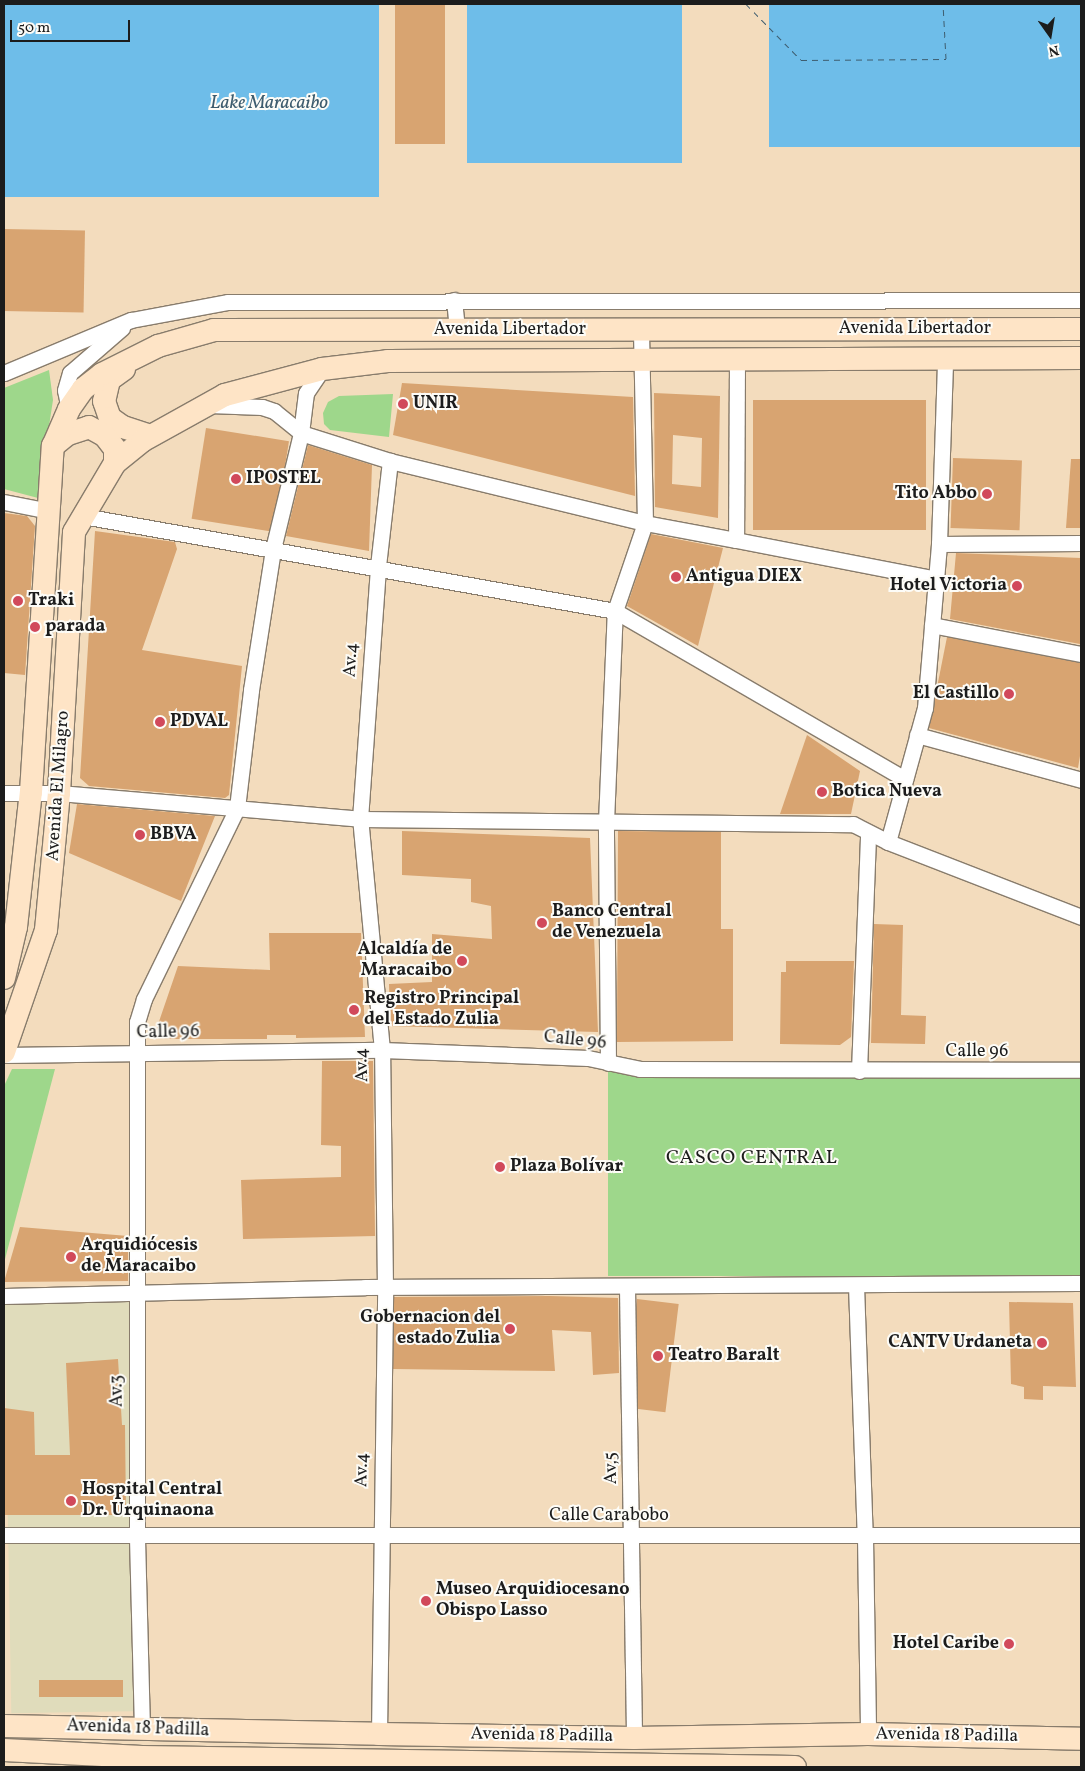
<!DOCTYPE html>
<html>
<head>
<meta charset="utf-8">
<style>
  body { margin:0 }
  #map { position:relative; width:1085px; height:1771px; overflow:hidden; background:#f3dcbd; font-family:Vollkorn,serif }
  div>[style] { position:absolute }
  .built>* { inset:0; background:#e0dcbb; transform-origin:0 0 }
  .green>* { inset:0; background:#9ed78b; transform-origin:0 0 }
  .water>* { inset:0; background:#6ebde9; transform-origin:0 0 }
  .ferry>* { height:1px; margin-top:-0.5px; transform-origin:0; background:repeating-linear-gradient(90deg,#3d5c6e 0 6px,transparent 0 11px) }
  .building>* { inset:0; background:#d8a471; transform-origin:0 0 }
  .roads { filter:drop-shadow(1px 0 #887c6c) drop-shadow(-1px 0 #887c6c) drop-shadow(0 1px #887c6c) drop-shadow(0 -1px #887c6c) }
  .street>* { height:15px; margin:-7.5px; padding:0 7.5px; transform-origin:7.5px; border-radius:7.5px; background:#fff }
  .secondary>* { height:22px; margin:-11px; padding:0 11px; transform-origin:11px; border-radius:11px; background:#fee4c6 }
  .dots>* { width:14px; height:14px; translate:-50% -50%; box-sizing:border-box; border:2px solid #fdfcf7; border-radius:50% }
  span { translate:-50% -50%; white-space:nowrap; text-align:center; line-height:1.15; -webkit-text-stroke:4px #fdfcf7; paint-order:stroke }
  .street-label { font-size:18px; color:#1c1c1c }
  .poi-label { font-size:18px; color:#1c1c1c; font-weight:700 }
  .left { translate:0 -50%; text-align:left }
  .right { translate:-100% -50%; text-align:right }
  .water-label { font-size:19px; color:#3d5c6e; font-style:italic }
  .quarter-label { font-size:20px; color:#1c1c1c; letter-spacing:1px }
  .frame { position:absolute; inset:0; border:5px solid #1c1c1c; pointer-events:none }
  .north { position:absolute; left:1025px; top:10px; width:50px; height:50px; -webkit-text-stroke:4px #fdfcf7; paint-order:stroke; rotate:167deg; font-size:14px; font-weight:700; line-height:20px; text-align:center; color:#1c1c1c }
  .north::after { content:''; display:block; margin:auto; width:18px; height:22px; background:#1c1c1c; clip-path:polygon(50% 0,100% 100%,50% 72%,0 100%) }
  .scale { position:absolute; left:10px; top:20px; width:120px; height:22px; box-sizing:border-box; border:2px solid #1c1c1c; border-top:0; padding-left:6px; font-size:15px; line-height:18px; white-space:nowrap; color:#1c1c1c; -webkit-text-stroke:4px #fdfcf7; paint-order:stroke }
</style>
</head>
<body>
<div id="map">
  <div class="built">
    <div style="left:137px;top:1293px;width:418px;height:133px;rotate:89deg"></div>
  </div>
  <div class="green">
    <div style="clip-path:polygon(49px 370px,53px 400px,38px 498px,4px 489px,4px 388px)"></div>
    <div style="clip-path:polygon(393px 394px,389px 437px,330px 430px,324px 424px,323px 413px,328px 402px,339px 396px)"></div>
    <div style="clip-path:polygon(12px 1069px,55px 1069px,4px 1263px,4px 1086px)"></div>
    <div style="left:608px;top:1070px;width:473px;height:206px"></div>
  </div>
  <div class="water">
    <div style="left:4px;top:4px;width:375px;height:193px"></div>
    <div style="left:467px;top:4px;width:215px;height:159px"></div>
    <div style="left:769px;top:4px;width:312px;height:143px"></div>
  </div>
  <div class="ferry">
    <div style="left:746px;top:4px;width:78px;rotate:45.5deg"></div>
    <div style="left:801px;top:60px;width:145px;rotate:-0.4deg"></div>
    <div style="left:946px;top:59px;width:55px;rotate:-93.1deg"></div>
  </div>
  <div class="building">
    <div style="left:395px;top:4px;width:50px;height:140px"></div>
    <div style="left:4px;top:229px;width:81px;height:82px;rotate:1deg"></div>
    <div style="clip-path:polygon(402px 383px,633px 397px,635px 496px,393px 435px)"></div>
    <div style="clip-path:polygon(evenodd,654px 393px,720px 396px,718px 518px,655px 507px,654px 393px,673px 435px,702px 438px,701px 487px,672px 484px,673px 435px)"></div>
    <div style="left:753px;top:400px;width:173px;height:130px"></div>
    <div style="left:206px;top:428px;width:84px;height:92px;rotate:9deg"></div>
    <div style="clip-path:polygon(308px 445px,372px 465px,369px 551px,286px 536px)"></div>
    <div style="left:953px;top:458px;width:69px;height:70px;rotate:2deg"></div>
    <div style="clip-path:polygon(1071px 459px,1081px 459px,1081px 528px,1066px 528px)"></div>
    <div style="clip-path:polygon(4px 513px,27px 516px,35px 526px,25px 675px,4px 673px)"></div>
    <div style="clip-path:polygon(95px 531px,175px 542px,177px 549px,142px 650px,242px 666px,229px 795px,225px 798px,89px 786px,80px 778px)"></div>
    <div style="clip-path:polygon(651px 534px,723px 548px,698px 646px,627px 606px)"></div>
    <div style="clip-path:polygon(956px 553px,1081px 558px,1080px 644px,950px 619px)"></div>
    <div style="clip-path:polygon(947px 637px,1081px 663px,1081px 750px,1078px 768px,929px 728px)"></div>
    <div style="clip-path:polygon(807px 735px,860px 771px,851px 814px,780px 814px)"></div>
    <div style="clip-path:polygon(77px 804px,215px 816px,181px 901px,69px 853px)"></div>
    <div style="clip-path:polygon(402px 831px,590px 838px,598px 1032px,390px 1026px,389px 984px,432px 982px,432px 934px,492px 939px,491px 906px,471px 902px,471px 879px,402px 875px)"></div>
    <div style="clip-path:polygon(618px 831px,721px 832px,721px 929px,733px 929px,733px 1041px,617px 1042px)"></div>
    <div style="clip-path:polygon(874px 924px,903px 925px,901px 1015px,926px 1016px,925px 1044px,871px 1043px)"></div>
    <div style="clip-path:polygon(269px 933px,361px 933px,365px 1037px,296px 1038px,296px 1035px,267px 1035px,267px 1039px,153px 1039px,178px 966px,270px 970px)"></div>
    <div style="clip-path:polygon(786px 961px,854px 961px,851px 1037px,840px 1045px,780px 1044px,781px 972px,786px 972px)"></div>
    <div style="clip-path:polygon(322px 1061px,373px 1061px,375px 1236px,243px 1239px,241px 1180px,341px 1177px,341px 1146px,321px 1145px)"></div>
    <div style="clip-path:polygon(20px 1227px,128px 1236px,128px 1281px,4px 1282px)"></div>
    <div style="clip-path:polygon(550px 1296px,618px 1298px,619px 1373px,593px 1375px,591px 1332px,552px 1330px,555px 1371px,393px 1369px,394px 1297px)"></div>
    <div style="left:637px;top:1299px;width:42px;height:109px;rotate:7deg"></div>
    <div style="clip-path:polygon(1009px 1302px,1073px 1303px,1076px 1387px,1043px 1386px,1043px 1400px,1024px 1399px,1024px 1387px,1011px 1384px)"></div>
    <div style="clip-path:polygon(118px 1359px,122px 1425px,125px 1425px,126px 1515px,4px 1515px,4px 1408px,34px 1412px,35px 1455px,70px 1455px,66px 1363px)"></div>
    <div style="left:123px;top:1680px;width:17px;height:84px;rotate:90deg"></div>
  </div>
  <div class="roads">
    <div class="street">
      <div style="left:454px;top:300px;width:30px;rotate:84deg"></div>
      <div style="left:737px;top:360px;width:180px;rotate:90.3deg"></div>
      <div style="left:736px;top:540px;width:204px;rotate:11deg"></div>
      <div style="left:4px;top:373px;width:138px;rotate:-22.7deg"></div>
      <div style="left:131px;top:320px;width:99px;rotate:-10.5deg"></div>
      <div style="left:228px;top:302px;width:853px;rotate:-0.13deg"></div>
      <div style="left:209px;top:405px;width:53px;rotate:2.2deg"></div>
      <div style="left:262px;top:407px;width:13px;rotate:18deg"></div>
      <div style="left:274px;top:411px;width:35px;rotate:39deg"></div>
      <div style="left:301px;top:433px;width:93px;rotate:17.5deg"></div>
      <div style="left:390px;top:461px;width:262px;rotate:13.7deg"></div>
      <div style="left:645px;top:523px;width:93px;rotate:10.6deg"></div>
      <div style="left:69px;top:409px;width:19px;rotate:-102deg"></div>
      <div style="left:65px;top:390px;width:18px;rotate:-74deg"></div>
      <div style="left:70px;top:373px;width:69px;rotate:-40.9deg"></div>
      <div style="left:4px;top:502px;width:47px;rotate:11.1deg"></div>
      <div style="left:83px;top:516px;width:540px;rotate:10.12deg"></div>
      <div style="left:615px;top:611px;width:335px;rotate:30.1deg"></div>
      <div style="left:939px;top:544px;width:142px;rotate:-0.4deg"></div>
      <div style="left:932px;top:625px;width:152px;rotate:11deg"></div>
      <div style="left:917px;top:735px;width:170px;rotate:15.3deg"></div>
      <div style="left:4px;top:793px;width:55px"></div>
      <div style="left:59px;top:793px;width:302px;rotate:4.9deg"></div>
      <div style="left:360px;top:819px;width:493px;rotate:0.6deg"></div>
      <div style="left:853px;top:824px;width:39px;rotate:27deg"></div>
      <div style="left:888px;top:842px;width:207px;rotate:21.2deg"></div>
      <div style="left:888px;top:842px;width:139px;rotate:-74.6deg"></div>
      <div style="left:925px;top:708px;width:165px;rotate:-85.1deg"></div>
      <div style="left:939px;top:544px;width:185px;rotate:-88.1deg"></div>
      <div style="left:4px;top:1055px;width:378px;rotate:-0.8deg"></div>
      <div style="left:382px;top:1050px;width:206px;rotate:2.2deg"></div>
      <div style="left:588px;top:1058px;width:53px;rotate:11.9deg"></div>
      <div style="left:640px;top:1069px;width:441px;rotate:0.1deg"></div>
      <div style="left:608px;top:1063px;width:241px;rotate:-90.5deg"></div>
      <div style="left:606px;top:822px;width:211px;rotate:-87.6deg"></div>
      <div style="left:615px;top:611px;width:93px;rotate:-71.2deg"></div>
      <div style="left:645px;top:523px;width:194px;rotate:-91.2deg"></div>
      <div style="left:859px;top:1071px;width:239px;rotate:-87.8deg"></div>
      <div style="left:856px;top:1285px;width:252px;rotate:88deg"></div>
      <div style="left:865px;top:1537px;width:197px;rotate:89.1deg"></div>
      <div style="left:627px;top:1288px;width:450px;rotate:89.1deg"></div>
      <div style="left:4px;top:1296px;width:361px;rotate:-1.4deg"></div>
      <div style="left:365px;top:1287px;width:716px;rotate:-0.32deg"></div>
      <div style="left:4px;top:1535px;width:1077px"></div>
      <div style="left:142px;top:1729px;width:196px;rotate:-91.5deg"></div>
      <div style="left:137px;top:1533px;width:511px;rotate:-90deg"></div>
      <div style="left:137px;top:1022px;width:24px;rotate:-73deg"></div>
      <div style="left:144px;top:999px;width:212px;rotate:-64deg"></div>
      <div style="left:237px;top:808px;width:119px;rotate:-83.2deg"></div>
      <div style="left:251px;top:690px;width:143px;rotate:-81.1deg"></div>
      <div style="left:273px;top:549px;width:119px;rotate:-76.4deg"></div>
      <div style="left:301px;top:433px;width:40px;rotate:-82.9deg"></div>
      <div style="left:306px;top:393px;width:29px;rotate:-56deg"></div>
      <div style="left:379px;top:1734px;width:446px;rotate:-89.2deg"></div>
      <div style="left:385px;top:1288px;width:238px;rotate:-90.7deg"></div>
      <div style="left:382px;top:1050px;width:232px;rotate:-95.4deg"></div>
      <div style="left:360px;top:819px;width:254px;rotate:-85.9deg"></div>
      <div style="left:378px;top:566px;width:106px;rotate:-83.5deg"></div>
    </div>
    <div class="secondary">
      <div style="left:124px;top:369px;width:19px;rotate:144deg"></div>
      <div style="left:109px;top:380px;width:22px;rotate:103deg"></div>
      <div style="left:104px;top:401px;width:18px;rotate:71deg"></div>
      <div style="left:110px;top:418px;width:16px;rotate:35deg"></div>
      <div style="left:123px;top:427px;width:28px;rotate:18deg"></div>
      <div style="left:53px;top:446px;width:19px;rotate:-39deg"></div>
      <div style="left:68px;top:434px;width:22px;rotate:-18deg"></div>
      <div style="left:89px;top:427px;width:18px;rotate:29deg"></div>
      <div style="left:105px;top:436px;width:16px;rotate:52deg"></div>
      <div style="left:115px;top:449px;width:14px;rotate:90deg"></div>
      <div style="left:4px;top:978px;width:52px;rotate:-76.8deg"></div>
      <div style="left:16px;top:927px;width:136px;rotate:-83.7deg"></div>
      <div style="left:31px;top:792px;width:347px;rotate:-86.4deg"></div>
      <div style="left:53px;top:446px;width:40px;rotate:-66.6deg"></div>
      <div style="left:69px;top:409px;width:24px;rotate:-55deg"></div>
      <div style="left:83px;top:389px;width:24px;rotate:-38deg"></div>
      <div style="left:102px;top:374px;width:63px;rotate:-26.6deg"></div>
      <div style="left:158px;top:346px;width:58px;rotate:-15.9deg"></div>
      <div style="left:214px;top:330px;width:867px;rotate:-0.07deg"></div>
      <div style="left:4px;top:1052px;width:129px;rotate:-71deg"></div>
      <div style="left:46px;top:930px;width:138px;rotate:-84.6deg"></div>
      <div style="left:59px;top:793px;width:261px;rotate:-86.7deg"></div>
      <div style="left:74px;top:532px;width:80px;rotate:-59.3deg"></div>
      <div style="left:115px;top:463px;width:35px;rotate:-39deg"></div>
      <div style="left:142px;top:441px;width:95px;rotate:-29deg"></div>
      <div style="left:225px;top:395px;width:100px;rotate:-15deg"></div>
      <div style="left:322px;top:369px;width:66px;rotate:-6.9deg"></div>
      <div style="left:388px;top:361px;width:693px;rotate:-0.25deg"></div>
      <div style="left:4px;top:1726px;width:375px;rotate:1.2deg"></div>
      <div style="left:379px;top:1734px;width:255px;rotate:0.9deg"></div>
      <div style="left:634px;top:1738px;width:234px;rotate:-1deg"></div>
      <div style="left:868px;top:1734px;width:213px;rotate:1.3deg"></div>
      <div style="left:4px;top:1750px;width:138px;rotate:2.9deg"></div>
      <div style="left:142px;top:1757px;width:653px;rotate:0.88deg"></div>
    </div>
  </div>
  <div class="dots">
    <div style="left:403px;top:404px;background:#d1495b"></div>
    <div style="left:236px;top:479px;background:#d1495b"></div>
    <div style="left:987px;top:494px;background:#d1495b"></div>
    <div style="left:676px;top:577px;background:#d1495b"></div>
    <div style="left:1017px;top:586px;background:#d1495b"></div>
    <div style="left:18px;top:601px;background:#d1495b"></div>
    <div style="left:35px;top:627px;background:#d1495b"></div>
    <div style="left:1009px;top:694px;background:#d1495b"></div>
    <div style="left:160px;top:722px;background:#d1495b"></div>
    <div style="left:822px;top:792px;background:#d1495b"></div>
    <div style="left:140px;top:835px;background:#d1495b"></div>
    <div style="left:542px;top:923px;background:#d1495b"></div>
    <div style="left:462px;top:961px;background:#d1495b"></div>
    <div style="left:354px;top:1010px;background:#d1495b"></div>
    <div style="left:500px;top:1167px;background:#d1495b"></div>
    <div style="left:71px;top:1257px;background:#d1495b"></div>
    <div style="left:510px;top:1329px;background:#d1495b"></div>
    <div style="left:1042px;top:1343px;background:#d1495b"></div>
    <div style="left:658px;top:1356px;background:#d1495b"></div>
    <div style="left:71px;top:1501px;background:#d1495b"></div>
    <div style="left:426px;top:1601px;background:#d1495b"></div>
    <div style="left:1009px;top:1644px;background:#d1495b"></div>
  </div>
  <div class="street-label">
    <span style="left:915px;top:329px">Avenida Libertador</span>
    <span style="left:510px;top:330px">Avenida Libertador</span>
    <span style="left:352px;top:660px;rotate:-86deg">Av.4</span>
    <span style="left:59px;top:786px;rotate:-86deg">Avenida El Milagro</span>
    <span style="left:168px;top:1033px;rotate:-1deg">Calle 96</span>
    <span style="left:575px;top:1041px;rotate:6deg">Calle 96</span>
    <span style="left:977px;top:1052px">Calle 96</span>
    <span style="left:363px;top:1065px;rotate:-92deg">Av.4</span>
    <span style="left:118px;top:1391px;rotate:-90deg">Av.3</span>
    <span style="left:612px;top:1468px;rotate:-91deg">Av,5</span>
    <span style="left:363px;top:1470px;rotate:-89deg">Av.4</span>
    <span style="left:609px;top:1516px">Calle Carabobo</span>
    <span style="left:138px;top:1729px;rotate:2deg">Avenida 18 Padilla</span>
    <span style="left:542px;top:1736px;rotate:1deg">Avenida 18 Padilla</span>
    <span style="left:947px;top:1736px;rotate:1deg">Avenida 18 Padilla</span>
  </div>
  <div class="poi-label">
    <span class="left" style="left:413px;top:404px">UNIR</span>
    <span class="left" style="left:246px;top:479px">IPOSTEL</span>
    <span class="right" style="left:977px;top:494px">Tito Abbo</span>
    <span class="left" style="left:686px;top:577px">Antigua DIEX</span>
    <span class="right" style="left:1007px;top:586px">Hotel Victoria</span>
    <span class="left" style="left:28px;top:601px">Traki</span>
    <span class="left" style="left:45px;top:627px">parada</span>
    <span class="right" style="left:999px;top:694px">El Castillo</span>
    <span class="left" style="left:170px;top:722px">PDVAL</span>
    <span class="left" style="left:832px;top:792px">Botica Nueva</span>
    <span class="left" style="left:150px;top:835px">BBVA</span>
    <span class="left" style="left:552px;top:923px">Banco Central<br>de Venezuela</span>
    <span class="right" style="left:452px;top:961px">Alcaldía de<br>Maracaibo</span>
    <span class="left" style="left:364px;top:1010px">Registro Principal<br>del Estado Zulia</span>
    <span class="left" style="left:510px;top:1167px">Plaza Bolívar</span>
    <span class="left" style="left:81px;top:1257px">Arquidiócesis<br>de Maracaibo</span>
    <span class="right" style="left:500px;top:1329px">Gobernacion del<br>estado Zulia</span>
    <span class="right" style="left:1032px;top:1343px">CANTV Urdaneta</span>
    <span class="left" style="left:668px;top:1356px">Teatro Baralt</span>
    <span class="left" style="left:82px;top:1501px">Hospital Central<br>Dr. Urquinaona</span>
    <span class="left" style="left:436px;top:1601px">Museo Arquidiocesano<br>Obispo Lasso</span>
    <span class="right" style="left:999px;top:1644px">Hotel Caribe</span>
  </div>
  <div class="water-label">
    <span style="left:269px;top:104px">Lake Maracaibo</span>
  </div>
  <div class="quarter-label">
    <span style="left:752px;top:1158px">CASCO CENTRAL</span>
  </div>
  <div class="frame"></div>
  <div class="north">N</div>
  <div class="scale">50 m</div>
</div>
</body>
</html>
